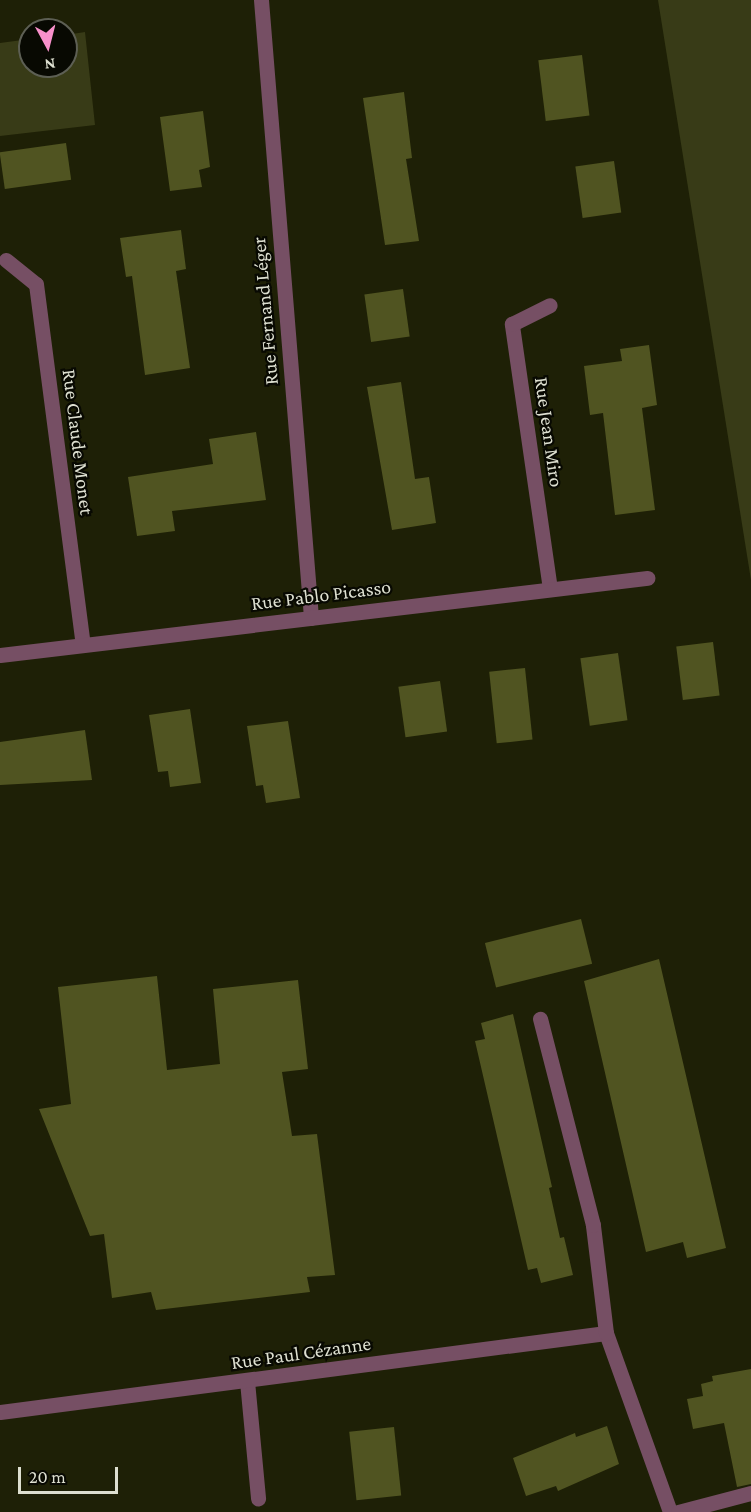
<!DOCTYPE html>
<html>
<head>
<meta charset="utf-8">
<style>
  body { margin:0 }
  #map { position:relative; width:751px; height:1512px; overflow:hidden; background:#1e2006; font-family:"Crimson Pro",serif }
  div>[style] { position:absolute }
  .green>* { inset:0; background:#383b17 }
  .building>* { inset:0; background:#505421; transform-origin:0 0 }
  .minor>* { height:15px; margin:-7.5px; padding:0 7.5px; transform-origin:7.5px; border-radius:7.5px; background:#764f64 }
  span { translate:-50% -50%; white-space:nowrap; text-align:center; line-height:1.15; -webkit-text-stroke:4.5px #080902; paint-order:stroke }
  .street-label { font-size:20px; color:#dddfd0 }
  .north { position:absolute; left:18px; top:18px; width:60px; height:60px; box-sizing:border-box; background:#080902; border:2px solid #5d5f54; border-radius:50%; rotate:173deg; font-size:16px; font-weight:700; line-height:24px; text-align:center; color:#dddfd0 }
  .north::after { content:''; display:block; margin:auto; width:21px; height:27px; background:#f890cb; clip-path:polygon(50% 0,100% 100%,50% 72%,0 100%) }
  .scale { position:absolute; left:18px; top:1467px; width:100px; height:27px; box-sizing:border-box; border:3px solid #dddfd0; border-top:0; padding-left:8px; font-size:18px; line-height:21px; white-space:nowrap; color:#dddfd0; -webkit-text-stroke:4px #080902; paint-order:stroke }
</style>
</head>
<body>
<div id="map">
  <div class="green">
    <div style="clip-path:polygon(658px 0,751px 0,751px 580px)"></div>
    <div style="clip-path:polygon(85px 32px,95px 125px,0 136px,0 43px,30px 39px,30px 66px,66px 66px,66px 35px)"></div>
  </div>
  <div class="building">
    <div style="left:582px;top:55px;width:61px;height:44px;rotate:83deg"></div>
    <div style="clip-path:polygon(404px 92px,412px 158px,406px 159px,419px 241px,385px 245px,363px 98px)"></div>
    <div style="clip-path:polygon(203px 111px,210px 167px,199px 170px,202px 187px,170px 191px,160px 117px)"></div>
    <div style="left:66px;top:143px;width:37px;height:67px;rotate:82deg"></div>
    <div style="left:614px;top:161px;width:52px;height:39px;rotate:82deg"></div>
    <div style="clip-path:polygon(181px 230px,186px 269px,176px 271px,190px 368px,145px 375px,132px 276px,126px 277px,120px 238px)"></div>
    <div style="left:403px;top:289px;width:48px;height:39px;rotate:82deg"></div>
    <div style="clip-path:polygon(649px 345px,657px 405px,642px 408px,655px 510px,615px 515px,603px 413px,590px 415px,584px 366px,622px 361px,620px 349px)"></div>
    <div style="clip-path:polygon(401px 382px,415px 479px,429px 477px,436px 523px,392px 530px,367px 387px)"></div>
    <div style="clip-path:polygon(256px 432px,266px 500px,172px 511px,175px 531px,137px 536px,128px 477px,213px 464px,209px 439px)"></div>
    <div style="left:713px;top:642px;width:54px;height:37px;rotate:83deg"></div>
    <div style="left:618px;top:653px;width:68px;height:38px;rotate:82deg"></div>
    <div style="left:525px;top:668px;width:72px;height:36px;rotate:84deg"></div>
    <div style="left:440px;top:681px;width:51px;height:42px;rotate:82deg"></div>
    <div style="clip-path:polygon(190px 709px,201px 783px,170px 787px,168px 771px,158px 772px,149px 715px)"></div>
    <div style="clip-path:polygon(288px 721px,300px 798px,266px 803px,263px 785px,256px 786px,247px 726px)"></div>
    <div style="clip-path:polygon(85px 730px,92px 780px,0 785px,0 742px)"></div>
    <div style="left:581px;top:919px;width:46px;height:99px;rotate:76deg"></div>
    <div style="clip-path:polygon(659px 959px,726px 1248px,687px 1258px,683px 1242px,646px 1252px,584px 981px)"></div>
    <div style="clip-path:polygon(157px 976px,167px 1070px,220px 1064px,213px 989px,298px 980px,308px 1069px,282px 1072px,292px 1136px,317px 1134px,335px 1275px,307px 1277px,310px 1292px,156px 1310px,151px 1292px,112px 1298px,104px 1234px,90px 1236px,39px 1109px,71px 1104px,58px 987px)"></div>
    <div style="clip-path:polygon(513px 1014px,552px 1187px,549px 1188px,560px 1238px,564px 1237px,573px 1275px,541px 1283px,537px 1268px,528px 1270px,475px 1041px,485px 1039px,481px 1023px)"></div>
    <div style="clip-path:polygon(751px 1369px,751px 1484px,737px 1487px,724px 1423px,693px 1429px,687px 1399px,703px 1396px,701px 1384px,713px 1381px,712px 1376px)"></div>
    <div style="clip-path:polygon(607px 1426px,619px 1464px,558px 1491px,556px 1486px,526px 1496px,513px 1458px,575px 1433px,576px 1437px)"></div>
    <div style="left:394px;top:1427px;width:69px;height:45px;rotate:84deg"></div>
  </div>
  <div class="minor">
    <div style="left:261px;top:0;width:620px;rotate:85.37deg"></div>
    <div style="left:6px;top:260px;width:38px;rotate:39deg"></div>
    <div style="left:36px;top:284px;width:363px;rotate:82.6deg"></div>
    <div style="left:550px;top:589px;width:268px;rotate:-98.2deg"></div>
    <div style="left:512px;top:324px;width:42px;rotate:-26.6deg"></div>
    <div style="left:0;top:655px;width:652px;rotate:-6.79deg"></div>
    <div style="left:606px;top:1333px;width:190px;rotate:70.3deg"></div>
    <div style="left:247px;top:1381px;width:118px;rotate:84.6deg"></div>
    <div style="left:0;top:1412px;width:611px;rotate:-7.43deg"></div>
    <div style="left:606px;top:1333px;width:109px;rotate:-96.9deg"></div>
    <div style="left:593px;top:1225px;width:213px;rotate:-104.4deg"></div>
    <div style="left:678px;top:1512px;width:75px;rotate:-14.6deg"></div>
  </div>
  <div class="street-label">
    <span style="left:265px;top:311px;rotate:-95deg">Rue Fernand Léger</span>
    <span style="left:549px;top:432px;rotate:82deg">Rue Jean Miro</span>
    <span style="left:78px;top:442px;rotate:83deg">Rue Claude Monet</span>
    <span style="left:321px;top:595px;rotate:-7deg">Rue Pablo Picasso</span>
    <span style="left:301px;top:1353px;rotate:-8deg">Rue Paul Cézanne</span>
  </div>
  <div class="north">N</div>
  <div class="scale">20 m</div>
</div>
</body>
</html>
